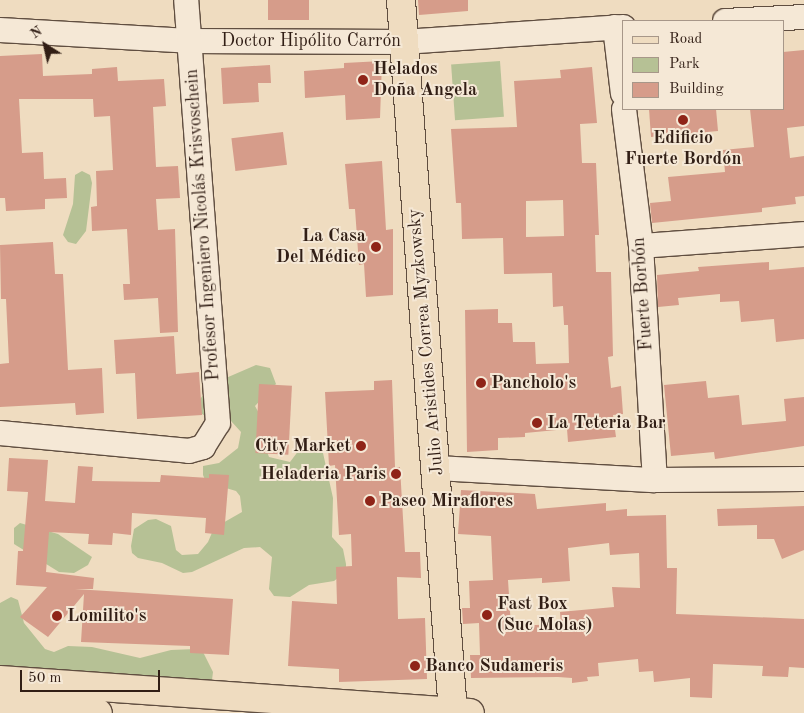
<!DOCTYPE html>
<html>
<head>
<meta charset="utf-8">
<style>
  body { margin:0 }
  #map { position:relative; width:804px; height:713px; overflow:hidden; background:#efdcc0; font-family:"Old Standard TT",serif }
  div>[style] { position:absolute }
  .green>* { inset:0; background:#b6c195; transform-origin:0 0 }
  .building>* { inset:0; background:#d69c8a; transform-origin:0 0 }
  .roads { filter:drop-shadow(1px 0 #604e40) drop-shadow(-1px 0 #604e40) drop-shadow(0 1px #604e40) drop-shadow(0 -1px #604e40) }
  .minor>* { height:24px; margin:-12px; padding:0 12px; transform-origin:12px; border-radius:12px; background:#f5e8d6 }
  .major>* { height:28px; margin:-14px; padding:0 14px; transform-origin:14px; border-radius:14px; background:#efdcc0 }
  .dots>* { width:14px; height:14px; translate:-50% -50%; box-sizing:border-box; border:2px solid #f5e8d6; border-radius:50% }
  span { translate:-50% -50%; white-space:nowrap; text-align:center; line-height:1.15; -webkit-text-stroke:4px #f5e8d6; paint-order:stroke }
  .street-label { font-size:18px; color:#311e15 }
  .poi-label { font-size:18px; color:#311e15; font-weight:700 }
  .left { translate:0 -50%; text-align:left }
  .right { translate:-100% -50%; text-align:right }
  .legend { position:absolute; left:622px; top:20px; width:162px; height:90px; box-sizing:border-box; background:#f5e8d6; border:1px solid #a79789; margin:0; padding:6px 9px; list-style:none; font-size:15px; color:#311e15 }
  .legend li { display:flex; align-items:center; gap:10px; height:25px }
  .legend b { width:25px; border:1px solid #a79789 }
  .north { position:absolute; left:20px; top:20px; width:50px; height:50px; -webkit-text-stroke:4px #f5e8d6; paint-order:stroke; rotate:325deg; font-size:14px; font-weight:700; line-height:20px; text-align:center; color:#311e15 }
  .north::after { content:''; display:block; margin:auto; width:18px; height:22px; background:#311e15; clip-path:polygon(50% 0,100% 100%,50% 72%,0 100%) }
  .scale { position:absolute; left:20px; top:670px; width:140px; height:22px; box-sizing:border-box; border:2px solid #311e15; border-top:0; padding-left:6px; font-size:15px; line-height:18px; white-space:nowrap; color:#311e15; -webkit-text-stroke:4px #f5e8d6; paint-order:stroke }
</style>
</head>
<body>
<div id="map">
  <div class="green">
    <div style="left:500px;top:61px;width:56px;height:49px;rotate:86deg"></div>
    <div style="clip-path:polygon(82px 171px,90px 175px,92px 183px,86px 231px,76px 244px,68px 242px,63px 235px,73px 204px,75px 175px)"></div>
    <div style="clip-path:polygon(256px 365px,270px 368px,276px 384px,255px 406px,266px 426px,266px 449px,269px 457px,290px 462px,299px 450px,307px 448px,323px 453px,333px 498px,332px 537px,343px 549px,346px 564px,346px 572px,334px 581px,309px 585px,290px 597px,274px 596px,269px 589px,272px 557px,260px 547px,244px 548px,192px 572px,183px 573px,162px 563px,138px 558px,132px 553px,131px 546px,134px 529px,148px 520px,156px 519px,171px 526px,176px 550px,182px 555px,198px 554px,208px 542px,214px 528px,242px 512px,240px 496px,236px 491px,206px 482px,203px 475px,203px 466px,219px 463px,238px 448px,241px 432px,231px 421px,217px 423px,197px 411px,197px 403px,212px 384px)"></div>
    <div style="clip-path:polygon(20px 523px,58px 534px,92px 557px,88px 565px,74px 573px,59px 572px,14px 544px,14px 528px)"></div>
    <div style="clip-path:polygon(11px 597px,18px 600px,24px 623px,45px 649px,54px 652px,68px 646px,92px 647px,140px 658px,171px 650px,196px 649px,203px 652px,213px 672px,211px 688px,0 667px,0 603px)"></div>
  </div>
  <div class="building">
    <div style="left:268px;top:0;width:41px;height:20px"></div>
    <div style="clip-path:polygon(418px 0,468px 0,468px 11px,419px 15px)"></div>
    <div style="clip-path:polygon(804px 50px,804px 126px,787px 128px,790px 158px,804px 156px,804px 196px,795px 197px,796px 204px,762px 208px,762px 212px,652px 223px,650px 203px,671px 201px,668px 177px,725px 172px,723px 150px,754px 147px,750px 109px,783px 109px,783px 52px)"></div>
    <div style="clip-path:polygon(42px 54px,43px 76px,92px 74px,92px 69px,117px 67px,118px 81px,164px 79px,166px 106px,153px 107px,156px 167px,178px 166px,180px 198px,156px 199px,158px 230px,175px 229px,178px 332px,160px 333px,158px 298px,124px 300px,123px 284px,130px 284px,127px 229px,92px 231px,91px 207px,97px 206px,96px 171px,113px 170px,110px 116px,94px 117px,93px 99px,19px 99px,22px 153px,43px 152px,44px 179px,66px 178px,67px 198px,45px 199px,45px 209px,6px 211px,5px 198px,0 198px,0 56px)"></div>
    <div style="clip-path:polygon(382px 61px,380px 118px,346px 120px,345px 95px,305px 98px,304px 71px,344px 68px,344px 63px)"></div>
    <div style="clip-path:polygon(270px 65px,271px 83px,258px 83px,259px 102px,223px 104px,221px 68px)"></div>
    <div style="clip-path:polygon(evenodd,592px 67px,597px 123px,580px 124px,582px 163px,596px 163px,599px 235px,595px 235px,596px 272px,611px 272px,613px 356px,608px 357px,611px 388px,621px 386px,623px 414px,613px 415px,616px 437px,568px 442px,567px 429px,525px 433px,525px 437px,498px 438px,498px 450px,467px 452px,465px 310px,498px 309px,498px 323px,512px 323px,513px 342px,535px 342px,536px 364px,569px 363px,568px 325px,564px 325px,563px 306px,553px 307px,552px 273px,504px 274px,503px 238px,462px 239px,461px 203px,456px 203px,451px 129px,517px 127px,514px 81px,561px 78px,560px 70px,592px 67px,563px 200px,564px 236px,526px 237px,526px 201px,563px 200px)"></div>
    <div style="clip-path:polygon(649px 109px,716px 109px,718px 131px,651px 137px)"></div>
    <div style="left:283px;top:132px;width:33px;height:52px;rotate:83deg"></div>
    <div style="clip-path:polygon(382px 161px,386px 230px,393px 229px,393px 295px,366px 297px,364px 264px,359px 265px,355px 209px,349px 209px,345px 164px)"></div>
    <div style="clip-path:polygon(53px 242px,55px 274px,63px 274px,68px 370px,102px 368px,104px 413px,76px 415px,75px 403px,0 407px,0 364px,9px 363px,6px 299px,1px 299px,0 245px)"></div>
    <div style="clip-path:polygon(769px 262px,769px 270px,804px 267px,804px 339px,776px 342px,774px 319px,741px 322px,739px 301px,720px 302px,720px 294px,678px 298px,679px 305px,658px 307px,657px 275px,699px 271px,698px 267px)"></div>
    <div style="clip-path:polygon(174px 336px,176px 374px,199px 372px,202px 415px,137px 419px,135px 373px,116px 374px,114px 340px)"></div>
    <div style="clip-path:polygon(392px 380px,395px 467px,400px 467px,405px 552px,420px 552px,421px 578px,397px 577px,398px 619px,425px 618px,427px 679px,339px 682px,339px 669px,288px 666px,292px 601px,337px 604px,336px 567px,352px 566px,351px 534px,339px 535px,335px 465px,329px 466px,325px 392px,374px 390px,374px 381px)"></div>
    <div style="clip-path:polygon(706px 381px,708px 398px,739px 395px,742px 425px,786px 421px,784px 399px,804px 397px,804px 446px,715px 459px,714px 452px,671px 456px,664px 385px)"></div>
    <div style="left:259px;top:384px;width:33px;height:69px;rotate:3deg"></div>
    <div style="clip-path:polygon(9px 458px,48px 460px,45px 501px,75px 503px,78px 466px,93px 467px,92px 481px,160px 482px,161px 475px,209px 478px,209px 474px,229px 475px,224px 535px,205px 533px,206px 518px,132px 513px,131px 535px,113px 533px,112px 545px,88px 544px,89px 534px,49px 532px,46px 572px,94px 578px,93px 589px,75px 589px,233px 599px,229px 655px,190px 653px,190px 646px,81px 642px,84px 594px,48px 637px,20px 617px,47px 587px,16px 585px,18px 551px,23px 551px,28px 492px,7px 491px)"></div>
    <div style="clip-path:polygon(evenodd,461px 490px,535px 494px,537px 509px,606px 503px,606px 511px,627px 509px,627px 516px,666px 515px,667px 568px,677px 568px,676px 614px,804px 619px,804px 668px,789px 667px,788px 677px,762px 676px,763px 666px,713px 664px,712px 698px,690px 697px,690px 678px,654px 682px,653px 671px,639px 672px,638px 659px,598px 663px,599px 676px,587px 677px,588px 681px,572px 683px,572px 678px,558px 677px,471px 678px,470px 655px,480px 655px,479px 623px,463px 624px,462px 608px,470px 608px,469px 581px,493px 580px,491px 536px,458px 534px,461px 490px,609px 543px,610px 555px,639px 553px,640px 588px,612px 587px,614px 607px,560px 612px,561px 624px,511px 626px,508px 580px,542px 578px,542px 583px,570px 581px,568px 548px,609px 543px)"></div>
    <div style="clip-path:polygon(804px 506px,804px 550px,782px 559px,774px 539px,757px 539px,757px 525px,718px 526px,717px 509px)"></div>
  </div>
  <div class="roads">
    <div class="minor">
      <div style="left:725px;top:21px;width:79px;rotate:-2.9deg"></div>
      <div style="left:615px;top:27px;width:67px;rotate:83.2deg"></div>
      <div style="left:0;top:30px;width:189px;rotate:3.3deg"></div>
      <div style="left:189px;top:41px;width:214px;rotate:0.3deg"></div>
      <div style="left:403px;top:42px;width:221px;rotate:-3.9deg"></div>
      <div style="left:624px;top:109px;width:138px;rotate:82.9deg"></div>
      <div style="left:641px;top:246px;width:234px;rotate:86.6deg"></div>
      <div style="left:641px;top:246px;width:163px;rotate:-4.2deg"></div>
      <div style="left:0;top:433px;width:190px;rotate:5.4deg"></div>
      <div style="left:189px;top:451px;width:15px;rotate:-16deg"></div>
      <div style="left:203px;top:447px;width:28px;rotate:-58deg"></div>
      <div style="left:218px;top:423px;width:424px;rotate:-94.3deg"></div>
      <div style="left:437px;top:468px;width:218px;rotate:3.2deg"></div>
      <div style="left:655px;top:480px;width:149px;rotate:-0.4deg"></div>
    </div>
    <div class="major">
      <div style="left:401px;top:0;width:715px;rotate:85.83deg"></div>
      <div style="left:0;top:680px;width:471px;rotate:4deg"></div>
      <div style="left:0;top:707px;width:98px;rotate:3.5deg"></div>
    </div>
  </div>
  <div class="dots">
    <div style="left:363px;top:80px;background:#8f2418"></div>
    <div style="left:683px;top:120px;background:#8f2418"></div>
    <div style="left:376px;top:247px;background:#8f2418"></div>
    <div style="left:481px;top:383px;background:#8f2418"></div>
    <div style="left:537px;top:423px;background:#8f2418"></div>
    <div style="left:361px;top:446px;background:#8f2418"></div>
    <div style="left:396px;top:474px;background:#8f2418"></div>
    <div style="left:370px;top:501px;background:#8f2418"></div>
    <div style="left:487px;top:615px;background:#8f2418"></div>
    <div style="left:57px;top:616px;background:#8f2418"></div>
    <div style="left:415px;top:666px;background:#8f2418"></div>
  </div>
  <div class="street-label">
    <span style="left:311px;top:41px">Doctor Hipólito Carrón</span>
    <span style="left:203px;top:225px;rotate:-94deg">Profesor Ingeniero Nicolás Krisvoschein</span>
    <span style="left:643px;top:294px;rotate:-94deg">Fuerte Borbón</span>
    <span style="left:426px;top:342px;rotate:-95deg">Julio Aristides Correa Myzkowsky</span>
  </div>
  <div class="poi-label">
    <span class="left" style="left:373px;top:80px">Helados<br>Doña Angela</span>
    <span style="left:683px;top:149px">Edificio<br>Fuerte Bordón</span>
    <span class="right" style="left:366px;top:247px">La Casa<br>Del Médico</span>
    <span class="left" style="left:491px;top:383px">Pancholo's</span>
    <span class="left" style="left:547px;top:423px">La Teteria Bar</span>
    <span class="right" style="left:351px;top:446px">City Market</span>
    <span class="right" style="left:386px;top:474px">Heladeria Paris</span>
    <span class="left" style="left:380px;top:501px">Paseo Miraflores</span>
    <span class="left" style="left:497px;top:615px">Fast Box<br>(Suc Molas)</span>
    <span class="left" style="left:67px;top:616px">Lomilito's</span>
    <span class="left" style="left:425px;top:666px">Banco Sudameris</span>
  </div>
  <ul class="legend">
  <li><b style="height:6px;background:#efdcc0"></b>Road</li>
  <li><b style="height:14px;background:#b6c195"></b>Park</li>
  <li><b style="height:14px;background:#d69c8a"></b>Building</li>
  </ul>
  <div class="north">N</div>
  <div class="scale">50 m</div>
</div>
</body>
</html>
